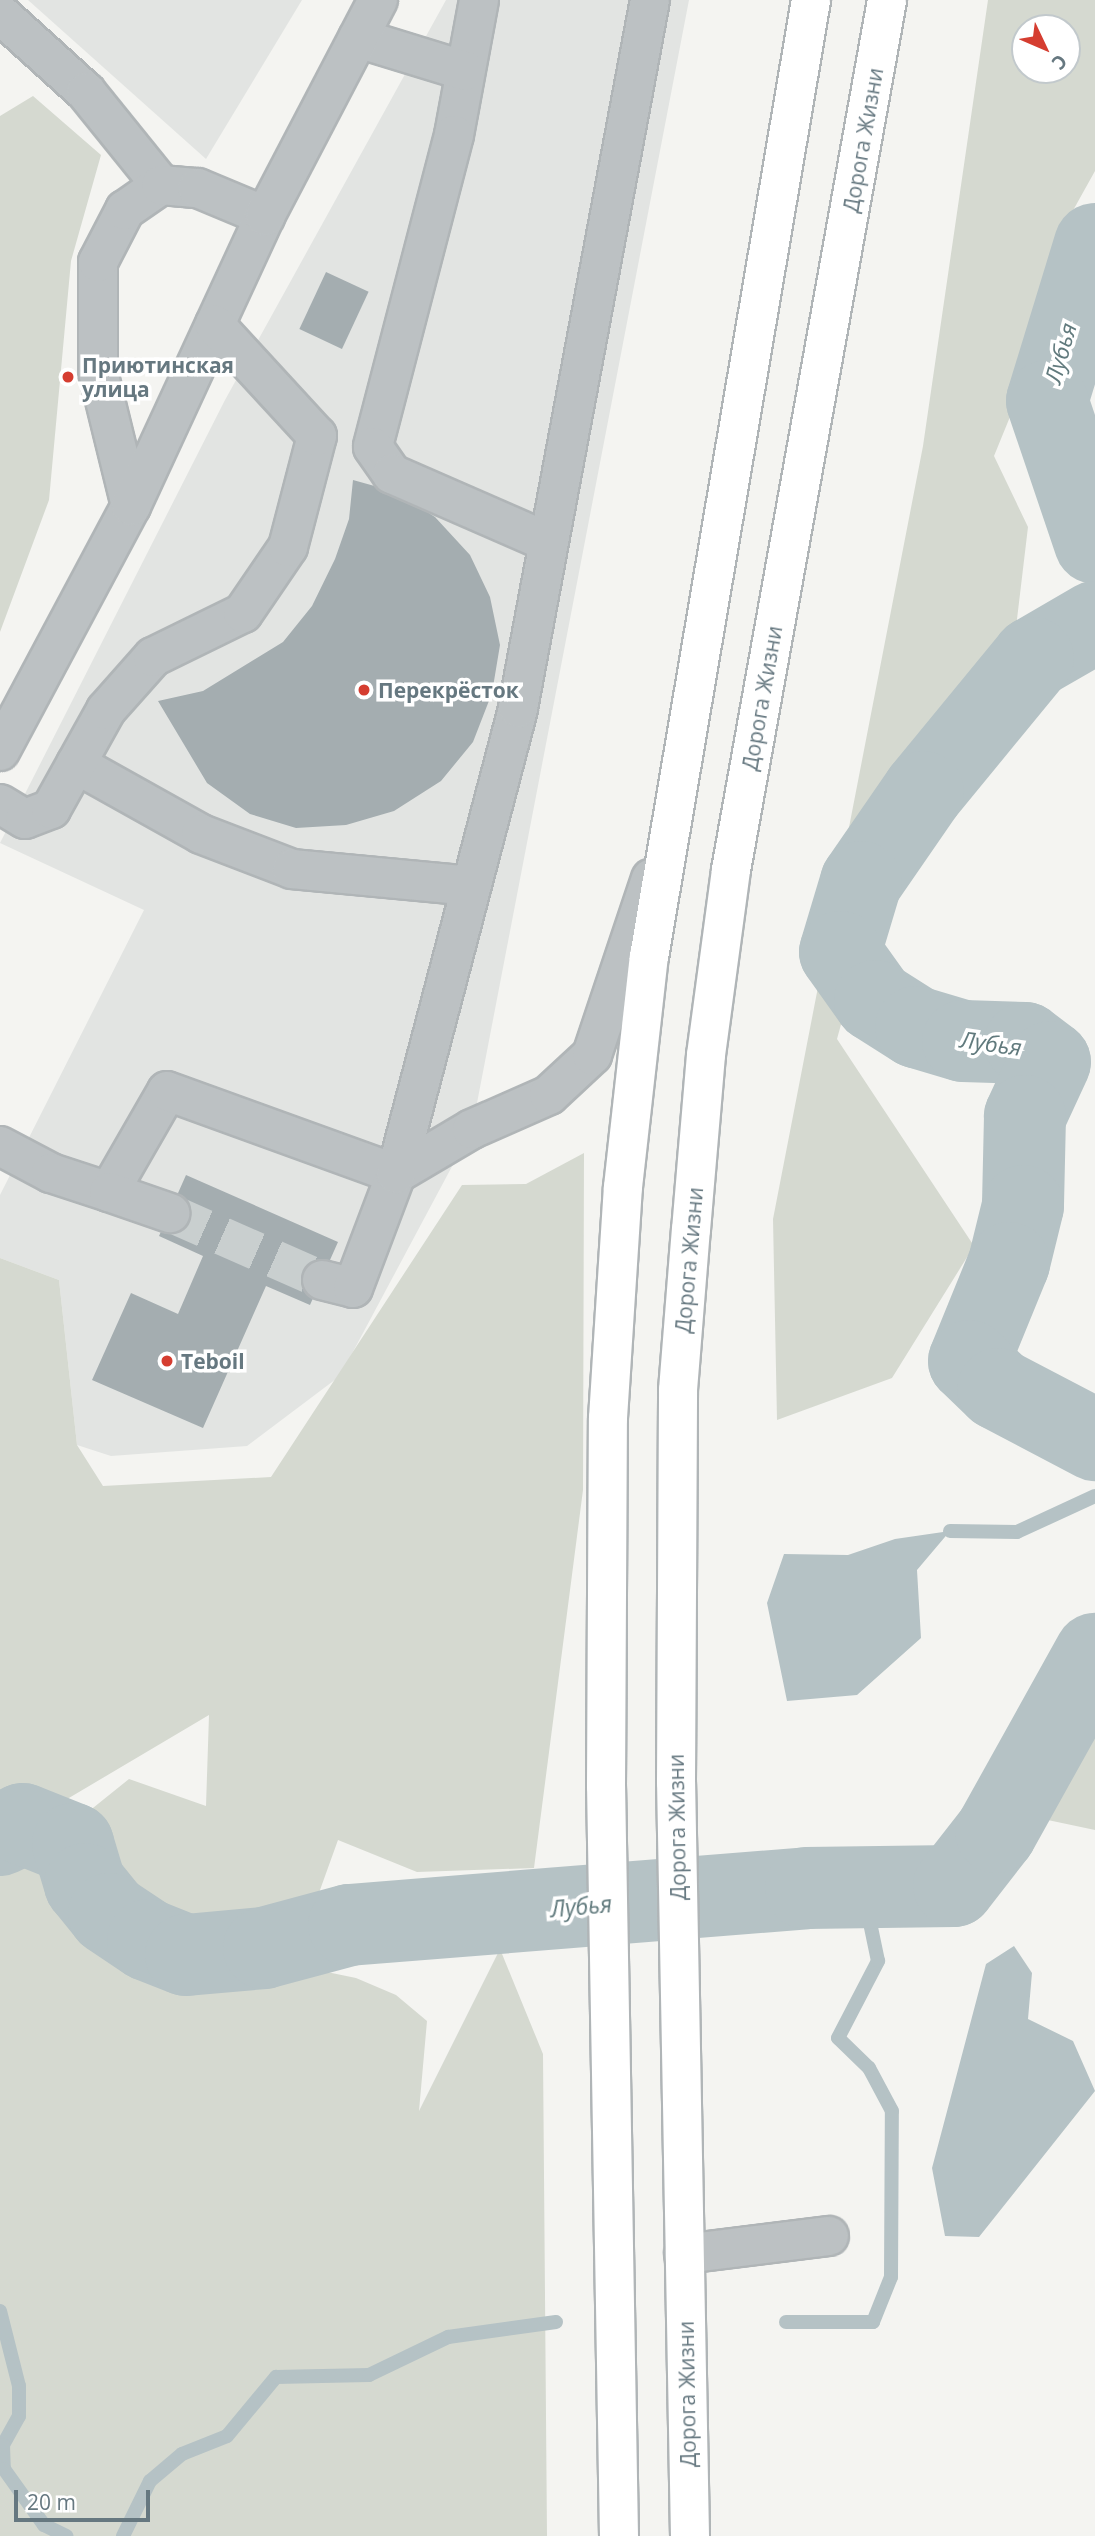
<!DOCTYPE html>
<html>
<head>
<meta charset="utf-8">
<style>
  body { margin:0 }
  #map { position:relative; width:1095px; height:2536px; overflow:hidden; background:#f4f4f1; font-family:"Open Sans",sans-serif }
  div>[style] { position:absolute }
  .built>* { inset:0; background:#e2e4e2 }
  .green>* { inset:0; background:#d5d9d0 }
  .water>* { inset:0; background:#b5c2c5 }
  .stream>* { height:14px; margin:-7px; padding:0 7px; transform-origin:7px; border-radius:7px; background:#b5c2c5 }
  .river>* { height:82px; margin:-41px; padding:0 41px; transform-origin:41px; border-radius:41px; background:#b5c2c5 }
  .building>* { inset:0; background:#a4adb0; transform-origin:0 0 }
  .minor-tunnel>* { height:38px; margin-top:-19px; transform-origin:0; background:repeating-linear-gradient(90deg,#c9cfcf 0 38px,transparent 0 57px) }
  .roads { filter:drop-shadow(2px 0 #b0b5b7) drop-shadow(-2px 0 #b0b5b7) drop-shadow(0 2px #b0b5b7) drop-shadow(0 -2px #b0b5b7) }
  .minor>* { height:38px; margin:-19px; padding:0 19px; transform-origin:19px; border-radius:19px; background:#bcc1c3 }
  .major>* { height:38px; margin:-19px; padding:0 19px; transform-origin:19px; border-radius:19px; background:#fff }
  .dots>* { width:19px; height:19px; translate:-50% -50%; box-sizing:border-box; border:4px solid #fff; border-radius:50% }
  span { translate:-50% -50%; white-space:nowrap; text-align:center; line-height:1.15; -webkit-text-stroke:7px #fff; paint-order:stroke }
  .street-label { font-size:21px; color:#667880 }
  .poi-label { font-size:21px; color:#667880; font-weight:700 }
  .left { translate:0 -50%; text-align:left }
  .water-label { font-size:23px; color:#617a7d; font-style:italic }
  .north { position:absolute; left:1011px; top:14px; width:70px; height:70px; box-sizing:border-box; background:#fff; border:2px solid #c2c9cc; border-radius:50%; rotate:134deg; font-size:19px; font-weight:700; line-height:28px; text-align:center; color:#667880 }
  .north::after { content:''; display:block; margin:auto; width:24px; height:32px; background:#d53d30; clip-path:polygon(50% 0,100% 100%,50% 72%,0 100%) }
  .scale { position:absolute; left:14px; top:2490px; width:136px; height:32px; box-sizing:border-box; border:4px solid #667880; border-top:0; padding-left:9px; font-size:21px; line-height:24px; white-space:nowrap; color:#667880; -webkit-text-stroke:5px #fff; paint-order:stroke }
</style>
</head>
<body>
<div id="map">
  <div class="built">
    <div style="clip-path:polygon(28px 0,302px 0,206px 159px)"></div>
    <div style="clip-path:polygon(446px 0,689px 0,472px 1129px,340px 1376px,247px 1446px,111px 1456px,77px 1445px,59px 1280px,0 1258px,0 1195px,144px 910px,0 843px,225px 400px)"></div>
  </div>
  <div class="green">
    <div style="clip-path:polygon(evenodd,988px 0,1095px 0,1095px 171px,1056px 241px,1021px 390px,994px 456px,1028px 527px,1015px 636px,873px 908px,837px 1039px,974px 1246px,892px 1378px,777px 1420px,773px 1219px,923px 446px,988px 0,1025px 28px,1067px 28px,1067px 70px,1025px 70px,1025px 28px)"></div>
    <div style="clip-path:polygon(33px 96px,101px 155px,71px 261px,49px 500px,0 632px,0 116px)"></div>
    <div style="clip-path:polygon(evenodd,584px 1153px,583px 1490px,534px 1868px,417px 1872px,338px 1840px,293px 1965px,356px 1978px,396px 1995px,427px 2021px,419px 2111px,500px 1949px,543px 2054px,547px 2536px,0 2536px,0 1258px,59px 1280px,77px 1445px,103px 1486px,271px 1477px,462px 1185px,526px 1184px,584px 1153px,209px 1715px,206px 1806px,129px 1779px,78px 1820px,25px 1824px,209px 1715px)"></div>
    <div style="clip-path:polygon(1095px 1718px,1095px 1830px,1043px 1819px)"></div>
  </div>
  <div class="water">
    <div style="clip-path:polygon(950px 1531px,917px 1570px,921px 1638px,857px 1695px,787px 1701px,767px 1603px,784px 1554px,848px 1555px,895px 1539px)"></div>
    <div style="clip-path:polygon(1014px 1946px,1032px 1973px,1028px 2019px,1073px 2041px,1095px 2091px,979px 2237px,945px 2236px,932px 2168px,986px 1964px)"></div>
  </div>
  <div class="stream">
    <div style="left:950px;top:1531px;width:67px;rotate:0.9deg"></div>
    <div style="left:1017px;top:1532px;width:86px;rotate:-24.8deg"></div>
    <div style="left:0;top:2311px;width:77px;rotate:75.8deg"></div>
    <div style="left:19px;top:2386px;width:30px;rotate:90deg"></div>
    <div style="left:19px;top:2416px;width:33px;rotate:119deg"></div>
    <div style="left:3px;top:2445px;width:24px;rotate:88deg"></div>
    <div style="left:4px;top:2469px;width:69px;rotate:54.5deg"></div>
    <div style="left:44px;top:2525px;width:25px;rotate:26deg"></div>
    <div style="left:786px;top:2322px;width:87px"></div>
    <div style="left:873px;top:2322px;width:48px;rotate:-68.2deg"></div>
    <div style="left:891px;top:2277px;width:166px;rotate:-89.7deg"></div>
    <div style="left:892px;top:2111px;width:49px;rotate:-118.1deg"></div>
    <div style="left:869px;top:2068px;width:43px;rotate:-135.9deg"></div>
    <div style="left:838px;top:2038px;width:87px;rotate:-62.5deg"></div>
    <div style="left:878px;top:1961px;width:49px;rotate:-101.8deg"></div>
    <div style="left:868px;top:1913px;width:33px;rotate:-63deg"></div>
    <div style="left:123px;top:2536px;width:61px;rotate:-63.9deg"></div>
    <div style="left:150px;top:2481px;width:42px;rotate:-40.2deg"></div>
    <div style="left:182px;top:2454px;width:48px;rotate:-21.8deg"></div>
    <div style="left:227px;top:2436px;width:77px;rotate:-50.3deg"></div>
    <div style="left:276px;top:2377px;width:93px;rotate:-1.2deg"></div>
    <div style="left:369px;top:2375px;width:88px;rotate:-25.7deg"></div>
    <div style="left:448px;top:2337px;width:109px;rotate:-7.9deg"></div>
  </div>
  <div class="river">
    <div style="left:1095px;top:244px;width:164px;rotate:107deg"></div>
    <div style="left:1047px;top:401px;width:150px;rotate:71.3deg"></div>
    <div style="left:1095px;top:622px;width:72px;rotate:149.9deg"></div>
    <div style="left:1033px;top:658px;width:173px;rotate:129.4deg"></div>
    <div style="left:923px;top:792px;width:109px;rotate:124.6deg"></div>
    <div style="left:861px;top:882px;width:73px;rotate:106.7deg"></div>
    <div style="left:840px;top:952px;width:60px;rotate:54.5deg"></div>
    <div style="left:875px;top:1001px;width:49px;rotate:32.4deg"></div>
    <div style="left:916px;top:1027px;width:49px;rotate:16.6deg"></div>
    <div style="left:963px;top:1041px;width:62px;rotate:1.8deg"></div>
    <div style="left:1025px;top:1043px;width:31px;rotate:37deg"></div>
    <div style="left:1050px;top:1062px;width:60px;rotate:114.8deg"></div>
    <div style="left:1025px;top:1116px;width:90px;rotate:91.3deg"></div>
    <div style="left:1023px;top:1206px;width:59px;rotate:103.8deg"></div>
    <div style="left:1009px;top:1263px;width:106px;rotate:112.2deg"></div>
    <div style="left:969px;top:1361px;width:40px;rotate:44deg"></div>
    <div style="left:998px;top:1389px;width:110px;rotate:27.7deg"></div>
    <div style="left:0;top:1835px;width:25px;rotate:-26deg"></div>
    <div style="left:23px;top:1824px;width:54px;rotate:21.8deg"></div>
    <div style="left:73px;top:1844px;width:42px;rotate:73.3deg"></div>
    <div style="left:85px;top:1884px;width:38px;rotate:51deg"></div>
    <div style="left:109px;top:1914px;width:47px;rotate:33.7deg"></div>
    <div style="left:148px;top:1940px;width:41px;rotate:21.5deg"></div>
    <div style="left:186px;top:1955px;width:78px;rotate:-5.1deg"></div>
    <div style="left:264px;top:1948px;width:88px;rotate:-15.1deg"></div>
    <div style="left:349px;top:1925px;width:458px;rotate:-4.6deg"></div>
    <div style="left:806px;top:1888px;width:148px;rotate:-0.8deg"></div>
    <div style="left:954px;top:1886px;width:68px;rotate:-52.1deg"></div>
    <div style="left:996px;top:1832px;width:204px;rotate:-60.9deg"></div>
  </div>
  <div class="building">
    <div style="left:326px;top:272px;width:47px;height:63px;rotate:25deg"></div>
    <div style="clip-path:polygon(353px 480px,396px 492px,435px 517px,470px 555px,490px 597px,500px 645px,492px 693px,473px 742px,441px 781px,394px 811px,346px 825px,296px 828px,250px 814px,207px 783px,158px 701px,203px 691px,283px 642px,312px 606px,335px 559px,349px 519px)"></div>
    <div style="clip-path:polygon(186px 1175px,338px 1242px,310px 1305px,266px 1286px,203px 1428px,92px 1380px,131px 1293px,178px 1314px,203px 1256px,159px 1236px)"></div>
  </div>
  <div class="minor-tunnel">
    <div style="left:170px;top:1213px;width:166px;rotate:23.8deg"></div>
  </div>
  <div class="roads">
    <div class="minor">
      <div style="left:479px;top:0;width:137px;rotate:100.5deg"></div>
      <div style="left:454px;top:135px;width:322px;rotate:104.6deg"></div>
      <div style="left:373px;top:447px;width:33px;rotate:55deg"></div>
      <div style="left:392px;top:474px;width:170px;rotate:23.6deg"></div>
      <div style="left:0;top:14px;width:116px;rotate:42.2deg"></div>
      <div style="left:86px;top:92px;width:119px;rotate:51.1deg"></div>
      <div style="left:358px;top:38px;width:112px;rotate:17.1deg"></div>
      <div style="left:131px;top:506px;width:138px;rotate:-103.8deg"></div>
      <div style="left:98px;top:372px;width:110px;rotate:-90deg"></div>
      <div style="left:98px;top:262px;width:59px;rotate:-62.6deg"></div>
      <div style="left:125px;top:210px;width:44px;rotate:-34.8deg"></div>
      <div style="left:161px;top:185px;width:37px;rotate:5deg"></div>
      <div style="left:198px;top:188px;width:73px;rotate:22.7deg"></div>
      <div style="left:0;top:751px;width:278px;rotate:-61.9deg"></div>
      <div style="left:131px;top:506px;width:319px;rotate:-65.2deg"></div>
      <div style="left:265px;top:216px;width:244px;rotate:-62.4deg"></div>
      <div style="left:76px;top:764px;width:143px;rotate:29.2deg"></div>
      <div style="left:201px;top:834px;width:97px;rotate:21deg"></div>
      <div style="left:292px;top:869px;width:180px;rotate:5.4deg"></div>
      <div style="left:0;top:804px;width:29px;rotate:31deg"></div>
      <div style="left:25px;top:819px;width:28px;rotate:-21deg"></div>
      <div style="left:51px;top:809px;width:113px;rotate:-60.9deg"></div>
      <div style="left:106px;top:710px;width:71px;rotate:-48.4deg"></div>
      <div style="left:153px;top:657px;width:100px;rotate:-26.1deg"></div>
      <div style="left:243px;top:613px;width:80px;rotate:-55.7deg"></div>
      <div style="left:288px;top:547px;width:115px;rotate:-75.4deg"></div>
      <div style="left:317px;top:436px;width:151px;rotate:-132.6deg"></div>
      <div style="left:0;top:1146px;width:58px;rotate:27.9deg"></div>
      <div style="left:51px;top:1173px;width:61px;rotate:18.1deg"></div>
      <div style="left:109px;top:1192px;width:116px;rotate:-60.1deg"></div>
      <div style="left:167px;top:1091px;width:244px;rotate:19.9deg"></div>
      <div style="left:396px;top:1174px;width:88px;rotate:-30.6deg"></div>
      <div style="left:472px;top:1129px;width:84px;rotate:-23.8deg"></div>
      <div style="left:549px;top:1095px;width:59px;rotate:-42.9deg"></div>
      <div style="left:592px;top:1055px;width:186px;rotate:-71.5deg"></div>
      <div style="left:109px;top:1192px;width:65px;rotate:19deg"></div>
      <div style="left:322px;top:1280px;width:32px;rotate:14deg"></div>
      <div style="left:353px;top:1288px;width:122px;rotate:-69.3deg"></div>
      <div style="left:396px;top:1174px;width:482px;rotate:-75.3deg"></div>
      <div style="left:518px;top:708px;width:720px;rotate:-79.44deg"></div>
      <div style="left:684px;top:2254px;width:146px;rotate:-7.1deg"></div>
    </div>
    <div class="major">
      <div style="left:619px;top:2536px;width:750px;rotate:-90.99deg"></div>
      <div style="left:606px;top:1786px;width:368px;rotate:-89.7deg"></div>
      <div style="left:608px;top:1418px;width:231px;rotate:-86.3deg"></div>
      <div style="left:623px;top:1187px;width:231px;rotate:-83.6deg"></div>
      <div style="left:649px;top:957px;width:971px;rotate:-80.39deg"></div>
      <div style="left:690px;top:2536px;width:754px;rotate:-91.06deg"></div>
      <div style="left:676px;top:1782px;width:392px;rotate:-89.7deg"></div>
      <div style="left:678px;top:1390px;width:161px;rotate:-85.4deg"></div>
      <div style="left:691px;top:1230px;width:176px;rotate:-85.1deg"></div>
      <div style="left:706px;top:1055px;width:187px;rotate:-82.3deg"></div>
      <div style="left:731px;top:870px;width:884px;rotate:-79.83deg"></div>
    </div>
  </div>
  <div class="dots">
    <div style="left:68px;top:377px;background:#d53d30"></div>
    <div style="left:364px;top:690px;background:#d53d30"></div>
    <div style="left:167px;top:1361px;background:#d53d30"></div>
  </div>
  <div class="street-label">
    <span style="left:863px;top:140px;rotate:-80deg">Дорога Жизни</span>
    <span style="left:762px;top:698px;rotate:-80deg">Дорога Жизни</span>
    <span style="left:689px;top:1260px;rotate:-85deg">Дорога Жизни</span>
    <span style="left:677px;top:1827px;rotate:-91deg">Дорога Жизни</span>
    <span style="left:687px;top:2394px;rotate:-91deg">Дорога Жизни</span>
  </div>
  <div class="poi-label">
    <span class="left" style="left:82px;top:377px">Приютинская<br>улица</span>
    <span class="left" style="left:378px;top:690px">Перекрёсток</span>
    <span class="left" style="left:181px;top:1361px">Teboil</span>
  </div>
  <div class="water-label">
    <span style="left:1060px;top:353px;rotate:-74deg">Лубья</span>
    <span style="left:991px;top:1043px;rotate:8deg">Лубья</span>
    <span style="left:581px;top:1906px;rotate:-5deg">Лубья</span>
  </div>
  <div class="north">С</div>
  <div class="scale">20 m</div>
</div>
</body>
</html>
